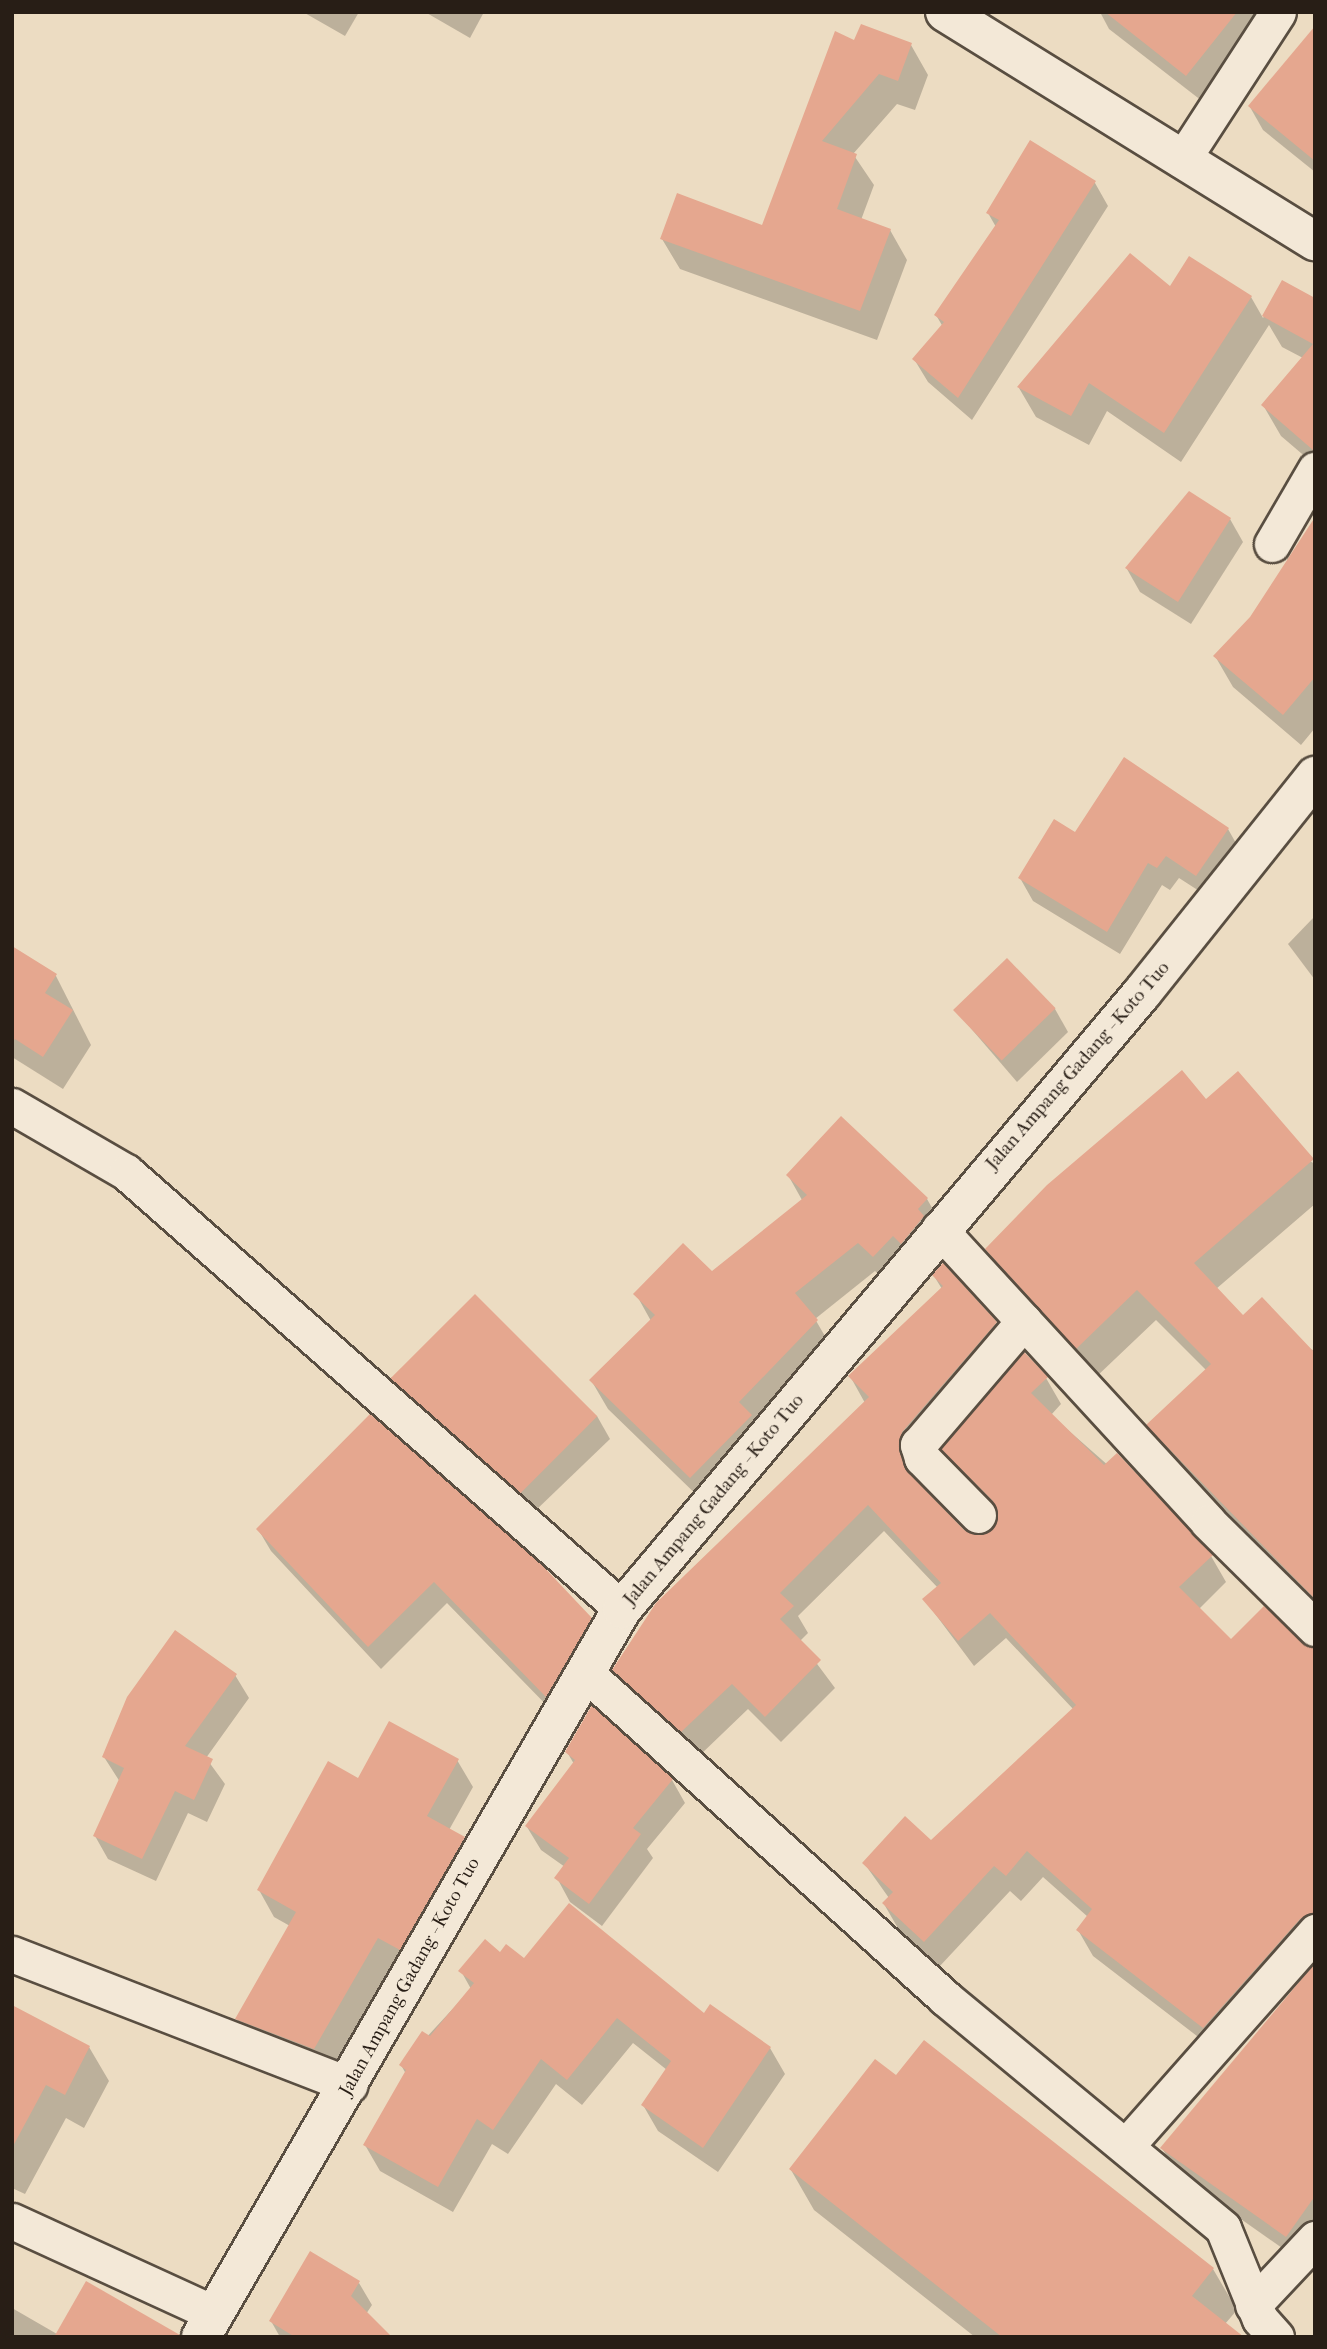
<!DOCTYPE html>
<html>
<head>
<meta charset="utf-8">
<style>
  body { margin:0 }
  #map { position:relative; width:1327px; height:2349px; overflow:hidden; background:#ecdcc2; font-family:"IM FELL French Canon",serif }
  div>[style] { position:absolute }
  .shadow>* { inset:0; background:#0003 }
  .building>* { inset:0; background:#e5a78f; transform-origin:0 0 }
  .roads { filter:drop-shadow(2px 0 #594e41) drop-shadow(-2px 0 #594e41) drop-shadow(0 2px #594e41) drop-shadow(0 -2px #594e41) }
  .minor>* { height:35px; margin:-17.5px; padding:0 17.5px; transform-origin:17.5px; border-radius:17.5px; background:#f3e8d7 }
  .tertiary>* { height:38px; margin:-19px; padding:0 19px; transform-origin:19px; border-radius:19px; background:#f3e8d7 }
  span { translate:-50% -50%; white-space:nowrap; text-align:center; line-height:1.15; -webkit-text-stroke:5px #f3e8d7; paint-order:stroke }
  .street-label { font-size:19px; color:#281e16 }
  .frame { position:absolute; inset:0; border:14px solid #281e16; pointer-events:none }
</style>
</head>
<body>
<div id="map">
  <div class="shadow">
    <div style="clip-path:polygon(303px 12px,359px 12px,345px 36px)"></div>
    <div style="clip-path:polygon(425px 12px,484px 12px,470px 38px)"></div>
    <div style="clip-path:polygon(1100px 12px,1272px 12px,1202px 101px,1109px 29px)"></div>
    <div style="clip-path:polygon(855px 42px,911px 45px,928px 75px,915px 110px,897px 104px,853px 154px,874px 185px,861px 220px,890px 230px,907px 260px,877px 340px,680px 269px,662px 239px,763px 227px)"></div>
    <div style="clip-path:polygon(1315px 49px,1315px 172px,1263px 130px,1250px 107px)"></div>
    <div style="clip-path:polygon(1030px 143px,1095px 183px,1108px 206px,972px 420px,928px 382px,914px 359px,943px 327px,936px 315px,996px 227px,988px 213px)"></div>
    <div style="clip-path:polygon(1283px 282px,1315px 300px,1315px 465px,1281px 436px,1263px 405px,1303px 358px,1282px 347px,1269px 325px,1181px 462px,1107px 411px,1089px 445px,1036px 417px,1019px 388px,1170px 289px,1251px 297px,1263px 318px)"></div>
    <div style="clip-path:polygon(1230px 519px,1243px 542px,1191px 624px,1140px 592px,1127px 569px)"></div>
    <div style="clip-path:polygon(1315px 520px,1315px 728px,1301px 745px,1233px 687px,1215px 656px,1251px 618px)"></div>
    <div style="clip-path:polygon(1228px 829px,1241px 852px,1210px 898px,1179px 878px,1170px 890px,1162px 885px,1120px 954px,1033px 901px,1020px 878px,1075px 834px)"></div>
    <div style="clip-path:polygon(1315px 916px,1315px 980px,1288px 944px)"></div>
    <div style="clip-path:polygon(12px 948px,56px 976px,91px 1045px,63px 1089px,12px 1057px)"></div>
    <div style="clip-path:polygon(1055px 1009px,1068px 1032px,1017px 1082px,956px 1011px)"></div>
    <div style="clip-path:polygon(1206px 1101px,1315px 1164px,1315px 1204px,1216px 1289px,1243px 1318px,1315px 1351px,1315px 1609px,1166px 1456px,1149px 1425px,1206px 1370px,1156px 1320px,1095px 1378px,1005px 1280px,987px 1249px)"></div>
    <div style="clip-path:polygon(788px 1175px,927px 1199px,943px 1227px,890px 1285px,875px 1271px,815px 1319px,833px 1350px,708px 1506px,608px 1409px,591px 1380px,651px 1321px,636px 1294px,712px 1273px,802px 1200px)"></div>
    <div style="clip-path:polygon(934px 1276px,995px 1323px,1011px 1349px,917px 1459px,913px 1478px,963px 1530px,973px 1536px,993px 1531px,997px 1517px,943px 1449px,1046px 1378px,1061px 1404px,1051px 1415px,1211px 1556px,1226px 1582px,1199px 1609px,1231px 1642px,1315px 1648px,1315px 1945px,1219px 2053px,1093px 1956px,1078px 1930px,1088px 1917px,1043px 1877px,1021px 1901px,1010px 1891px,939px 1967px,899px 1930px,884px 1904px,889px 1898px,864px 1863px,931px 1842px,1074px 1710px,1006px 1638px,974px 1666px,924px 1599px,938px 1588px,884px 1531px,798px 1616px,808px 1633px,800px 1641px,835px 1688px,781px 1742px,748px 1709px,697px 1758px,629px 1696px,614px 1670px,865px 1403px,850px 1376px,942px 1289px)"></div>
    <div style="clip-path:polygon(391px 1377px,597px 1416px,610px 1439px,533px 1513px,404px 1400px)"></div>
    <div style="clip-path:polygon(258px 1529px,590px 1619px,603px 1642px,559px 1718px,447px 1603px,381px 1669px,271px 1551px)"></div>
    <div style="clip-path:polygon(235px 1675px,249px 1698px,206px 1758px,225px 1784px,207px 1822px,188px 1813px,156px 1881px,108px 1859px,95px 1836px,120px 1782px,104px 1757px)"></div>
    <div style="clip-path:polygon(567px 1752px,672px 1780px,685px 1803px,647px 1849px,653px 1858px,602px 1926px,570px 1902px,557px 1878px,565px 1867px,541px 1850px,527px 1827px,574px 1764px)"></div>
    <div style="clip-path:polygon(457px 1760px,473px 1787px,449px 1830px,464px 1838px,479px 1865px,415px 1976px,394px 1964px,329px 2075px,252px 2045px,237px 2019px,290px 1926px,274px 1917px,259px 1890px,358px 1780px)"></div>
    <div style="clip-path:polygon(500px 1955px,704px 2015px,770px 2048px,785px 2074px,718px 2172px,658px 2131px,643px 2105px,667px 2070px,633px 2043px,582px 2105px,556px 2084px,508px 2154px,492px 2144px,453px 2212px,380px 2171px,365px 2145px,406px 2074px,401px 2065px,471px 1989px,461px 1971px)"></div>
    <div style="clip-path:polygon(1315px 1965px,1315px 2243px,1302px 2262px,1177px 2174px,1162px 2148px)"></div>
    <div style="clip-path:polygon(12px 2007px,89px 2047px,109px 2081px,84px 2128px,66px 2118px,25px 2194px,12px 2188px)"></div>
    <div style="clip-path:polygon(897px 2078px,1213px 2269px,1237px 2310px,1225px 2324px,1241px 2337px,975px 2337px,814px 2210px,791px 2170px)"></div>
    <div style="clip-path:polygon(359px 2283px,372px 2305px,366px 2314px,385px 2337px,280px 2337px,271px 2321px)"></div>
    <div style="clip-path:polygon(12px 2308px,57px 2334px,174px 2337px,12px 2337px)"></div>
  </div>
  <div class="building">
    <div style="clip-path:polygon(1105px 12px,1237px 12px,1186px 76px)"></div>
    <div style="clip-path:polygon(861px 24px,912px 43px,898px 81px,879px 74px,822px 141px,857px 154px,837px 209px,891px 229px,860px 311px,660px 239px,677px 193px,762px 225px,835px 31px,854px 40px)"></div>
    <div style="clip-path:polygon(1315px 26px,1315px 161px,1248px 106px)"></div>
    <div style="clip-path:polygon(1030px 140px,1096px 181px,958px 398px,912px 359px,944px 322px,934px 315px,999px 220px,986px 213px)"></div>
    <div style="clip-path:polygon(1130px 253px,1170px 286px,1189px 256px,1252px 296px,1164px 433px,1089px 383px,1071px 416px,1017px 387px)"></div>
    <div style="clip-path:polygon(1282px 280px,1315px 298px,1313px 450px,1261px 405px,1313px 344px,1262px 316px)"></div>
    <div style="clip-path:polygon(1189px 491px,1231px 518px,1178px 602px,1125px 568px)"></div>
    <div style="clip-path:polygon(1315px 517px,1315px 677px,1283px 715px,1213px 656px,1250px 617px)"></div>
    <div style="clip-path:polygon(1124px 757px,1229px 828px,1196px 876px,1166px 856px,1157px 868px,1148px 863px,1107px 932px,1018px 878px,1054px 819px,1075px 832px)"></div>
    <div style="clip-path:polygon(12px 946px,57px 974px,45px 993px,73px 1010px,43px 1057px,15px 1039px,12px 1043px)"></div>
    <div style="left:1007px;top:958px;width:70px;height:75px;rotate:46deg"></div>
    <div style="clip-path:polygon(1182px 1070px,1206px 1099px,1238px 1071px,1314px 1159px,1194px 1263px,1243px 1315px,1262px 1297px,1315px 1353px,1315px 1599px,1146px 1425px,1211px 1364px,1137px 1290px,1076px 1349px,985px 1249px,1047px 1185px)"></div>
    <div style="clip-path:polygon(841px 1116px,928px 1198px,918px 1209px,924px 1216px,901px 1244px,893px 1236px,873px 1257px,858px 1243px,795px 1293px,818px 1320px,739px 1402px,752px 1415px,690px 1478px,589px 1380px,655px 1315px,633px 1294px,683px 1243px,712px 1271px,807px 1195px,786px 1175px)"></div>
    <div style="clip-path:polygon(943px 1263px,997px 1322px,902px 1432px,899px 1450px,908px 1472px,964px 1530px,982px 1535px,993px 1529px,993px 1501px,941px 1449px,1024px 1352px,1048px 1377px,1031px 1393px,1104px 1465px,1117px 1453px,1213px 1555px,1179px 1587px,1231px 1639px,1264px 1606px,1315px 1648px,1315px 1912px,1300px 1919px,1203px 2028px,1076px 1930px,1092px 1909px,1027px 1851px,1006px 1876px,994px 1866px,924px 1942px,882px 1903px,893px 1892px,862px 1863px,905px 1816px,931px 1840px,1076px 1705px,990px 1613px,958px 1641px,922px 1599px,941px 1583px,868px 1505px,780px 1593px,794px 1606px,780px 1619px,821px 1660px,765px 1717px,732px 1684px,681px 1732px,612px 1670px,656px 1603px,869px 1397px,848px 1376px,943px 1286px,932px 1275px)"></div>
    <div style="left:475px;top:1294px;width:173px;height:120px;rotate:45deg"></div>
    <div style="clip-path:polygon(370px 1414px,540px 1563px,592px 1618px,546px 1697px,434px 1582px,368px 1647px,256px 1529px)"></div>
    <div style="clip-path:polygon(175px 1630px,237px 1674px,185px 1746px,213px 1759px,194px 1800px,175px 1791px,142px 1859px,93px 1836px,124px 1768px,102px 1757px,127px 1697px)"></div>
    <div style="clip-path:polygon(592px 1705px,673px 1779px,633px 1828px,641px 1834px,589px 1904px,554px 1878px,569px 1858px,525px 1826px,575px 1760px,565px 1752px)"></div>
    <div style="clip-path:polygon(389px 1721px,459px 1759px,427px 1816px,465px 1837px,400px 1950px,378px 1938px,314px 2049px,235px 2019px,296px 1912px,257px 1890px,328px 1761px,358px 1778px)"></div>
    <div style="clip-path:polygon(569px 1903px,704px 2013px,710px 2004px,771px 2047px,703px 2148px,641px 2105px,671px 2061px,617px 2018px,567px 2080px,541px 2059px,493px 2130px,477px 2119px,438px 2187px,363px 2145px,406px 2070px,399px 2065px,422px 2031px,430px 2036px,474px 1983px,458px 1971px,485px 1939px,500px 1952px,506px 1944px,524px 1958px)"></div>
    <div style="clip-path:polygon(1315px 1963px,1315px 2196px,1286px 2237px,1160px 2148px)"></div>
    <div style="clip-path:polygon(12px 2005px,90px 2046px,65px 2095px,46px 2085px,12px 2148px)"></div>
    <div style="clip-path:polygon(924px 2040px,1214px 2268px,1192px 2296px,1244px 2337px,1002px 2337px,789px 2169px,875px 2059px,896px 2075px)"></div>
    <div style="clip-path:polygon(310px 2251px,360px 2281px,351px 2296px,392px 2337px,295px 2337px,269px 2321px)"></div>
    <div style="clip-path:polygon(86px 2281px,180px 2335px,179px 2337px,54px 2337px)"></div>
  </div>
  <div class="roads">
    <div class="minor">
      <div style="left:1182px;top:160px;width:176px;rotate:-57deg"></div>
      <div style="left:1272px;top:544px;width:86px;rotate:-59.8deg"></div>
      <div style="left:12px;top:1106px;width:132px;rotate:30.1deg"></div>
      <div style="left:126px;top:1172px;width:661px;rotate:41.38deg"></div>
      <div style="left:939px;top:1229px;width:398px;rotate:47.4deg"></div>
      <div style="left:1208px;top:1522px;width:151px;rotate:44.7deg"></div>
      <div style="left:978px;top:1515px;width:80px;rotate:-134.5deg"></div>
      <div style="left:922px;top:1458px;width:14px;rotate:-107deg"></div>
      <div style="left:918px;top:1445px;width:163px;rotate:-49.5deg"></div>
      <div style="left:589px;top:1676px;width:479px;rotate:42.1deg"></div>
      <div style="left:944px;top:1997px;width:362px;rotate:39.6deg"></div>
      <div style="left:1223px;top:2228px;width:98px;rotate:67.9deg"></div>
      <div style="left:1260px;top:2319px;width:24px;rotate:48deg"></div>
      <div style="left:12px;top:1954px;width:362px;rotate:21.2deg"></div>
      <div style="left:1126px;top:2146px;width:286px;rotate:-48.5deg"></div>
      <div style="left:12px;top:2221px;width:221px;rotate:24.6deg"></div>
      <div style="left:1253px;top:2305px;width:91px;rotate:-46.8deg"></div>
    </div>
    <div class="tertiary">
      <div style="left:945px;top:12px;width:435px;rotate:31.8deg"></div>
      <div style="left:201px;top:2337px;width:841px;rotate:-59.96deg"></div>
      <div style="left:622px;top:1609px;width:806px;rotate:-49.83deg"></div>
      <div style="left:1142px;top:993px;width:278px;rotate:-51.4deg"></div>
    </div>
  </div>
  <div class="street-label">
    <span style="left:1078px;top:1066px;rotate:-49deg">Jalan Ampang Gadang - Koto Tuo</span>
    <span style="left:714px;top:1500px;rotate:-50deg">Jalan Ampang Gadang - Koto Tuo</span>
    <span style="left:410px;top:1977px;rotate:-61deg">Jalan Ampang Gadang - Koto Tuo</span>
  </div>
  <div class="frame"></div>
</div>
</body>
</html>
